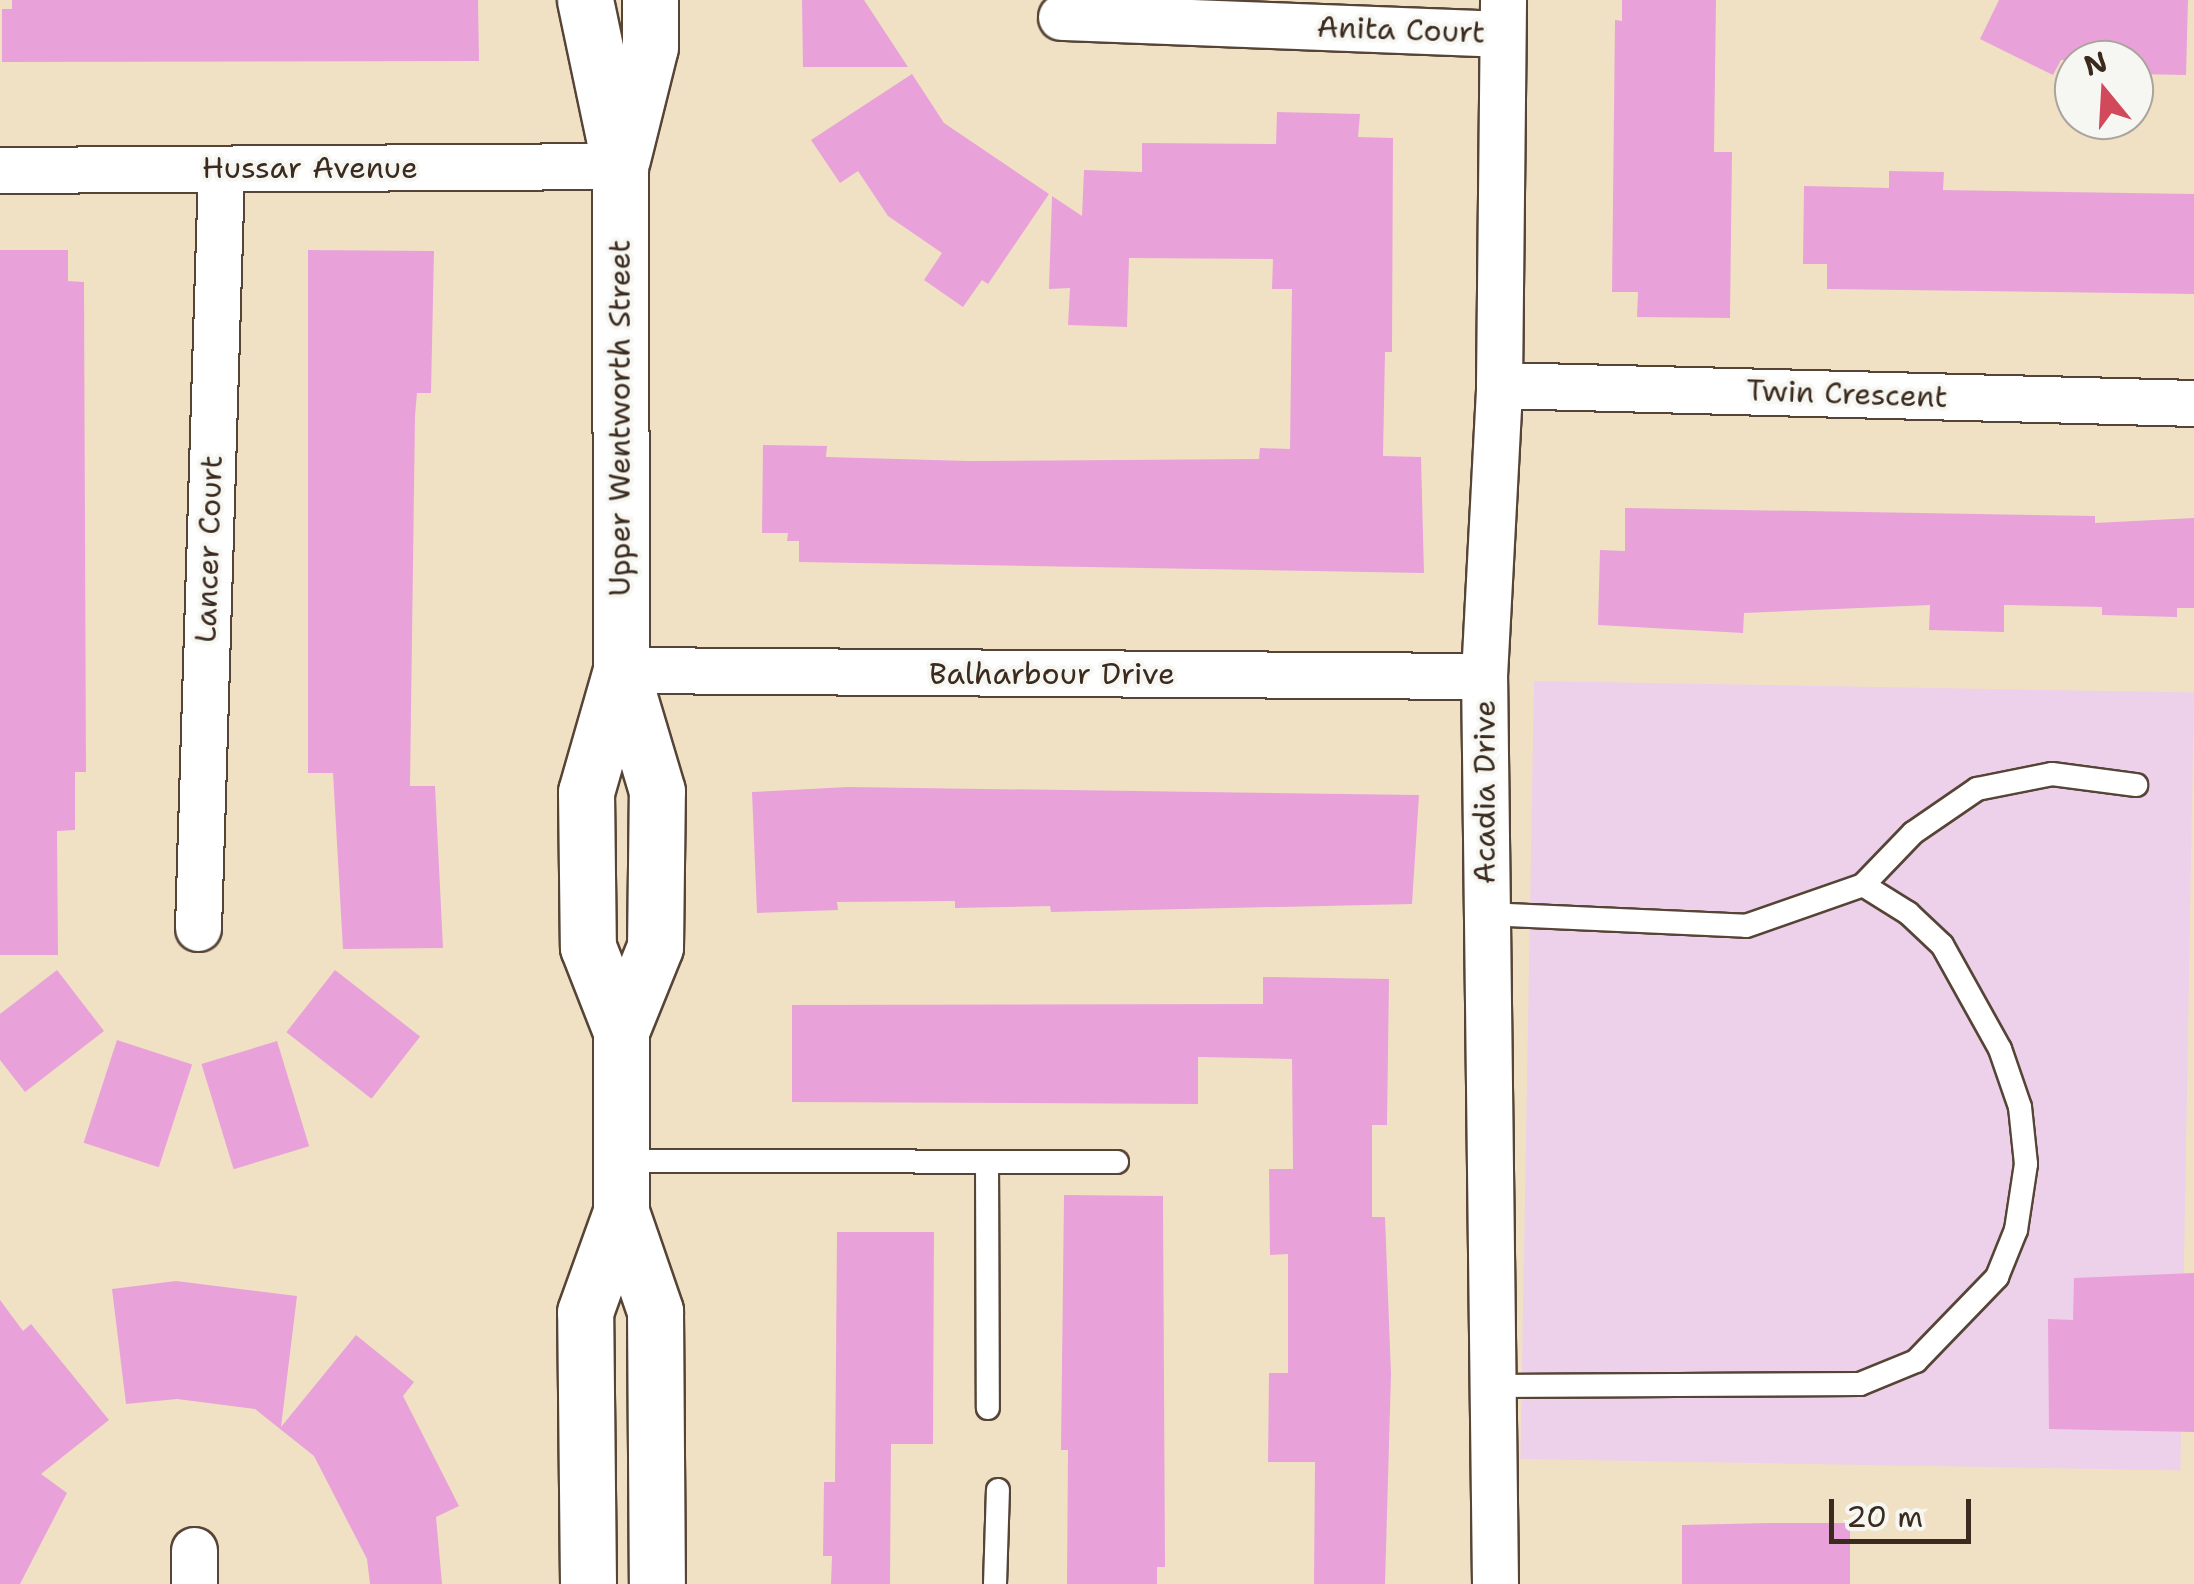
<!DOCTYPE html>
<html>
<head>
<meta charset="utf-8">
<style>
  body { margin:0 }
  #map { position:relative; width:2194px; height:1584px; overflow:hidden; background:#f0e1c5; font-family:"Shantell Sans",sans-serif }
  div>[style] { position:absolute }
  .built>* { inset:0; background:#edd0e9; transform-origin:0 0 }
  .building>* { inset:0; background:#e8a2d9; transform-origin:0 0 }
  .roads { filter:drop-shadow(2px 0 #564537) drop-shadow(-2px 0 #564537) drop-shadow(0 2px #564537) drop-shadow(0 -2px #564537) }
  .service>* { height:22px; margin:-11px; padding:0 11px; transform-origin:11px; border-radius:11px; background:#fff }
  .minor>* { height:45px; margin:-22.5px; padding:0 22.5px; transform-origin:22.5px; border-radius:22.5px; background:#fff }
  .secondary>* { height:55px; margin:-27.5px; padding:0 27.5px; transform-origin:27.5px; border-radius:27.5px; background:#fff }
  span { translate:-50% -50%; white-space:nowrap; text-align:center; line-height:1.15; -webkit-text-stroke:8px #f6f6f2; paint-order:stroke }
  .street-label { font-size:30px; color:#3b2a1e }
  .north { position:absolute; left:2054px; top:40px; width:100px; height:100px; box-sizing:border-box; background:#f6f6f2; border:2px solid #aba49d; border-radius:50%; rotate:342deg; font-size:28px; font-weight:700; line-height:40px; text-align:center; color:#3b2a1e }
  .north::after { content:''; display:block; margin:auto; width:35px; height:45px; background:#d1495b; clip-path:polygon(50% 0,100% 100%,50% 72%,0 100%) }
  .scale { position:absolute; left:1829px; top:1499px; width:142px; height:45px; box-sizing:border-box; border:5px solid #3b2a1e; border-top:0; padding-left:12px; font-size:30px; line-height:35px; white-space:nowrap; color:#3b2a1e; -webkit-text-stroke:8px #f6f6f2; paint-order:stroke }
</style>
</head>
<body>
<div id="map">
  <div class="built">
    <div style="left:1534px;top:681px;width:660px;height:778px;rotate:1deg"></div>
  </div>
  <div class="building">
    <div style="clip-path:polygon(12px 0,478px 0,479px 61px,2px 62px,2px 9px,12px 9px)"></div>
    <div style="clip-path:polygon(802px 0,864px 0,908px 67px,803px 67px)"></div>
    <div style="clip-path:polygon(1622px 0,1716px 0,1714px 152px,1732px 152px,1730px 318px,1637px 317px,1638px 292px,1612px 292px,1615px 20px,1622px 21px)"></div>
    <div style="clip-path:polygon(1999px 0,2188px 0,2186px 75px,2134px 74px,2134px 60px,2061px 60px,2053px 75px,1980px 39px)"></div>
    <div style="clip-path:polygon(912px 74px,944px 123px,1049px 194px,988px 284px,982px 280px,963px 307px,924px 280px,942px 253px,888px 216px,858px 171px,840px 183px,811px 140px)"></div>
    <div style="clip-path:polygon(1277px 112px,1360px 114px,1358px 137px,1393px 138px,1392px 352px,1385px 352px,1383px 456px,1421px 457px,1424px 573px,799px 562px,799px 541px,787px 541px,788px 533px,762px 533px,763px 445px,827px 446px,826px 457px,969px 461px,1259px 459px,1260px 448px,1290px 449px,1292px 289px,1272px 289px,1273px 259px,1129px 258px,1127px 327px,1068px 325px,1070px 288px,1049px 289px,1052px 196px,1082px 216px,1084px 170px,1142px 172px,1142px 143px,1276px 144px)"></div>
    <div style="clip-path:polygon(1889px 171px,1944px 172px,1943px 190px,2194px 194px,2194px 294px,1827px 289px,1827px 264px,1803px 264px,1804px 186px,1889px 188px)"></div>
    <div style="clip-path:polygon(0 250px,68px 250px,68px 281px,84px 282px,86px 772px,75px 772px,75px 830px,57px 831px,58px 955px,0 955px)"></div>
    <div style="clip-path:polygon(308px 250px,434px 251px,431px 393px,417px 393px,415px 416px,410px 786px,435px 786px,443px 948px,343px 949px,333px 773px,308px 773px)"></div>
    <div style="clip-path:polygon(1625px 508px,2095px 516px,2095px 523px,2194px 518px,2194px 608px,2177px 608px,2177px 617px,2102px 615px,2102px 607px,2004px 605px,2004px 632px,1929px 630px,1930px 605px,1744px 613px,1743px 633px,1598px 625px,1600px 550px,1625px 551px)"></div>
    <div style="clip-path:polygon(848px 787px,1419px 795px,1412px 904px,1051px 912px,1050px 906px,955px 908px,955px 901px,837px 902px,838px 910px,757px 913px,752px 792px)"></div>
    <div style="clip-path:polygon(57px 970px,104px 1031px,25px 1092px,0 1060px,0 1014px)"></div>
    <div style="left:335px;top:970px;width:108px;height:79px;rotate:38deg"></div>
    <div style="clip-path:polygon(1263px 977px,1389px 979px,1387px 1125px,1372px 1125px,1372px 1217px,1385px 1217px,1391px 1374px,1385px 1584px,1314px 1584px,1315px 1462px,1268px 1462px,1269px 1373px,1288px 1373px,1288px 1254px,1270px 1255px,1269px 1169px,1293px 1169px,1292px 1059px,1198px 1057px,1198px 1104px,792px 1102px,792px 1005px,1263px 1004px)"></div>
    <div style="left:117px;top:1040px;width:79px;height:108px;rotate:18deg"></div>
    <div style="left:277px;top:1041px;width:110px;height:79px;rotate:73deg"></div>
    <div style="clip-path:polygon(1064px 1195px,1163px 1196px,1165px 1567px,1157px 1567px,1157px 1584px,1067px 1584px,1068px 1450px,1061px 1450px)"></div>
    <div style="clip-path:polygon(837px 1232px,934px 1232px,933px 1444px,891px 1444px,890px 1584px,831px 1584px,832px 1556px,823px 1556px,824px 1482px,835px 1482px)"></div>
    <div style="clip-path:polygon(2194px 1273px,2194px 1432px,2049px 1429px,2048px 1319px,2073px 1320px,2074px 1278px)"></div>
    <div style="clip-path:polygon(176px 1281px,297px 1296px,281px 1427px,356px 1335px,414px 1382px,403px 1396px,459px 1506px,436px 1517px,442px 1584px,370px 1584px,367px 1559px,314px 1456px,255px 1409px,177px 1399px,126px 1404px,112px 1289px)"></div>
    <div style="clip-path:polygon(0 1300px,23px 1331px,31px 1324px,109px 1420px,41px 1474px,67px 1493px,20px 1584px,0 1584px)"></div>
    <div style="clip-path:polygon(1770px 1523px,1850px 1523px,1850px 1584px,1682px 1584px,1682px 1525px)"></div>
  </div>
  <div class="roads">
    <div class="service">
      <div style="left:1486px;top:914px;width:260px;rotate:2.6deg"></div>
      <div style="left:1746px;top:926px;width:124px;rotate:-19.3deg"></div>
      <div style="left:1863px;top:885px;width:72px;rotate:-46.1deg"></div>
      <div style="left:1913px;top:833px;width:78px;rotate:-34.5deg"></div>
      <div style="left:1977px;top:789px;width:76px;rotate:-11.3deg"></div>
      <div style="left:2052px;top:774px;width:85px;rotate:7.5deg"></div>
      <div style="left:621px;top:1161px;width:496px;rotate:0.1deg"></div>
      <div style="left:987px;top:1162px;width:246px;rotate:89.8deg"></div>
      <div style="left:1494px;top:1386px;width:366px;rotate:-0.3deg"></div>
      <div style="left:1860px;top:1384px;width:61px;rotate:-22.3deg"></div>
      <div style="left:1916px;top:1361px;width:117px;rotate:-46deg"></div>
      <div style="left:1997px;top:1277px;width:51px;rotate:-68deg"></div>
      <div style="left:2016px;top:1230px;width:67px;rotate:-81.4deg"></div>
      <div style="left:2026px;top:1164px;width:57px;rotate:-96deg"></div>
      <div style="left:2020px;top:1107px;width:61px;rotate:-109deg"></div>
      <div style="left:2000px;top:1049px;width:119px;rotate:-119.1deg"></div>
      <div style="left:1942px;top:945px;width:47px;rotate:-136.7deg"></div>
      <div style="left:1908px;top:913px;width:53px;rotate:-148.1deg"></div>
      <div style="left:995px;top:1584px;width:94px;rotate:-88.2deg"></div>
    </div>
    <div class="minor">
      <div style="left:1061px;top:17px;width:441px;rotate:2.2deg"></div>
      <div style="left:0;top:170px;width:620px;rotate:-0.37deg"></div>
      <div style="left:1499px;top:385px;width:695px;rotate:1.48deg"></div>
      <div style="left:621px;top:670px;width:863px;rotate:0.4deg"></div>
      <div style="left:198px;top:928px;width:759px;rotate:-88.26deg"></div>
      <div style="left:194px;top:1550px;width:34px;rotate:90deg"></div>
      <div style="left:1495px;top:1584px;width:908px;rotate:-90.69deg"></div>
      <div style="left:1484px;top:676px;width:291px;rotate:-87deg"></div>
      <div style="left:1499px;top:385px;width:385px;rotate:-89.4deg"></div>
    </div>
    <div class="secondary">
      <div style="left:585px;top:0;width:170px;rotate:78.1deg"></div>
      <div style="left:620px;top:166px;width:504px;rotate:89.89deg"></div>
      <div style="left:621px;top:670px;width:127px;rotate:106deg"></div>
      <div style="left:586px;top:792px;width:155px;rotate:89.3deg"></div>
      <div style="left:588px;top:947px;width:90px;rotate:68.6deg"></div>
      <div style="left:621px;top:1031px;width:181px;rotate:90deg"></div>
      <div style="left:621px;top:1212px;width:105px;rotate:71deg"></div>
      <div style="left:655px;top:1311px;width:273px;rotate:89.6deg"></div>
      <div style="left:622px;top:159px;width:115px;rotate:-76deg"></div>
      <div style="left:650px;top:47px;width:47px;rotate:-90deg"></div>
      <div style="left:621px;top:1031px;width:91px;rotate:-68deg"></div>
      <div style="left:655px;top:947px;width:156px;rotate:-89.3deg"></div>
      <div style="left:657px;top:791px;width:126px;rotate:-106.6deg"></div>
      <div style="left:588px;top:1584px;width:272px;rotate:-90.6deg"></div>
      <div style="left:585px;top:1312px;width:106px;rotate:-70.2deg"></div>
    </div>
  </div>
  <div class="street-label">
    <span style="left:1401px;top:30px;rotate:2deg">Anita Court</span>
    <span style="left:310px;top:168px">Hussar Avenue</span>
    <span style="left:1847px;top:394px;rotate:2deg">Twin Crescent</span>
    <span style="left:620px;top:418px;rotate:-90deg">Upper Wentworth Street</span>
    <span style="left:209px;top:549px;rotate:-88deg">Lancer Court</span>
    <span style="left:1052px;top:674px">Balharbour Drive</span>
    <span style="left:1485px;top:792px;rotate:-90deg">Acadia Drive</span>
  </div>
  <div class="north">N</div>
  <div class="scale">20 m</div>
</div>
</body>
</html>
